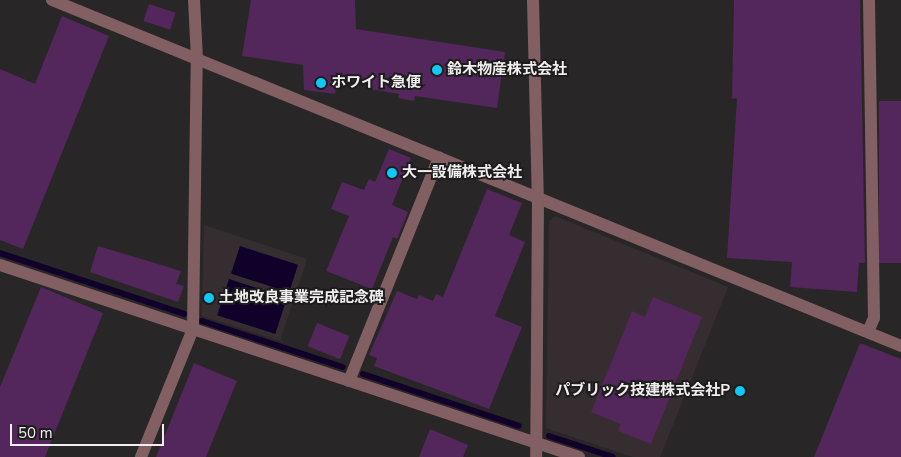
<!DOCTYPE html>
<html>
<head>
<meta charset="utf-8">
<style>
  body { margin:0 }
  #map { position:relative; width:901px; height:457px; overflow:hidden; background:#292627; font-family:"Nunito Sans","Noto Sans JP",sans-serif }
  div>[style] { position:absolute }
  .built>* { inset:0; background:#362d31 }
  .water>* { inset:0; background:#11002a; transform-origin:0 0 }
  .stream>* { height:6px; margin:-3px; padding:0 3px; transform-origin:3px; border-radius:3px; background:#11002a }
  .building>* { inset:0; background:#53265c; transform-origin:0 0 }
  .minor>* { height:12px; margin:-6px; padding:0 6px; transform-origin:6px; border-radius:6px; background:#825f63 }
  .dots>* { width:14px; height:14px; translate:-50% -50%; box-sizing:border-box; border:2px solid #1f1c1e; border-radius:50% }
  span { translate:-50% -50%; white-space:nowrap; text-align:center; line-height:1.15; -webkit-text-stroke:4px #1f1c1e; paint-order:stroke }
  .poi-label { font-size:15px; color:#f0eeef; font-weight:700 }
  .left { translate:0 -50%; text-align:left }
  .right { translate:-100% -50%; text-align:right }
  .scale { position:absolute; left:10px; top:424px; width:154px; height:22px; box-sizing:border-box; border:2px solid #f0eeef; border-top:0; padding-left:6px; font-size:15px; line-height:18px; white-space:nowrap; color:#f0eeef; -webkit-text-stroke:4px #1f1c1e; paint-order:stroke }
</style>
</head>
<body>
<div id="map">
  <div class="built">
    <div style="clip-path:polygon(555px 216px,728px 287px,660px 457px,633px 457px,546px 428px,549px 221px)"></div>
    <div style="clip-path:polygon(204px 225px,307px 259px,280px 341px,202px 316px)"></div>
  </div>
  <div class="water">
    <div style="left:240px;top:246px;width:61px;height:29px;rotate:18deg"></div>
    <div style="left:229px;top:279px;width:61px;height:38px;rotate:18deg"></div>
  </div>
  <div class="stream">
    <div style="left:0;top:253px;width:194px;rotate:18.3deg"></div>
    <div style="left:202px;top:321px;width:148px;rotate:18.1deg"></div>
    <div style="left:363px;top:374px;width:164px;rotate:18.4deg"></div>
    <div style="left:549px;top:436px;width:67px;rotate:18.2deg"></div>
  </div>
  <div class="building">
    <div style="clip-path:polygon(251px 0,355px 0,356px 29px,505px 52px,497px 108px,415px 96px,414px 101px,398px 98px,399px 94px,369px 89px,370px 81px,338px 76px,335px 94px,304px 90px,303px 65px,242px 56px)"></div>
    <div style="clip-path:polygon(734px 0,860px 0,865px 263px,859px 263px,857px 292px,790px 287px,792px 262px,727px 258px,737px 98px,732px 99px)"></div>
    <div style="left:149px;top:4px;width:28px;height:18px;rotate:18deg"></div>
    <div style="clip-path:polygon(62px 16px,109px 36px,23px 249px,0 240px,0 69px,35px 84px)"></div>
    <div style="left:879px;top:101px;width:22px;height:162px"></div>
    <div style="clip-path:polygon(389px 149px,411px 158px,392px 205px,408px 212px,397px 239px,393px 237px,372px 289px,326px 271px,349px 216px,331px 209px,342px 182px,364px 190px,369px 179px,375px 182px)"></div>
    <div style="clip-path:polygon(487px 189px,522px 203px,509px 235px,525px 242px,495px 316px,522px 327px,489px 409px,374px 366px,377px 358px,369px 355px,397px 291px,417px 299px,419px 295px,433px 301px,436px 294px,443px 297px)"></div>
    <div style="clip-path:polygon(98px 246px,181px 271px,176px 284px,184px 286px,178px 302px,90px 272px)"></div>
    <div style="clip-path:polygon(41px 287px,103px 313px,45px 457px,0 457px,0 387px)"></div>
    <div style="clip-path:polygon(653px 297px,702px 317px,651px 444px,618px 431px,621px 424px,591px 412px,632px 311px,645px 317px)"></div>
    <div style="left:317px;top:323px;width:35px;height:25px;rotate:22deg"></div>
    <div style="clip-path:polygon(860px 343px,901px 359px,901px 457px,814px 457px)"></div>
    <div style="clip-path:polygon(194px 363px,237px 381px,206px 457px,156px 457px)"></div>
    <div style="clip-path:polygon(430px 429px,468px 445px,463px 457px,419px 457px)"></div>
  </div>
  <div class="minor">
    <div style="left:52px;top:0;width:917px;rotate:22.17deg"></div>
    <div style="left:533px;top:0;width:198px;rotate:88.6deg"></div>
    <div style="left:538px;top:198px;width:259px;rotate:90.4deg"></div>
    <div style="left:0;top:265px;width:610px;rotate:18.35deg"></div>
    <div style="left:868px;top:332px;width:15px;rotate:-67deg"></div>
    <div style="left:874px;top:318px;width:318px;rotate:-90.9deg"></div>
    <div style="left:349px;top:381px;width:241px;rotate:-68.1deg"></div>
    <div style="left:141px;top:457px;width:138px;rotate:-67.9deg"></div>
    <div style="left:193px;top:329px;width:270px;rotate:-89.2deg"></div>
    <div style="left:197px;top:59px;width:59px;rotate:-92.9deg"></div>
  </div>
  <div class="dots">
    <div style="left:437px;top:70px;background:#0dcafa"></div>
    <div style="left:321px;top:83px;background:#0dcafa"></div>
    <div style="left:392px;top:173px;background:#0dcafa"></div>
    <div style="left:209px;top:298px;background:#0dcafa"></div>
    <div style="left:740px;top:391px;background:#0dcafa"></div>
  </div>
  <div class="poi-label">
    <span class="left" style="left:447px;top:70px">鈴木物産株式会社</span>
    <span class="left" style="left:331px;top:83px">ホワイト急便</span>
    <span class="left" style="left:402px;top:173px">大一設備株式会社</span>
    <span class="left" style="left:219px;top:298px">土地改良事業完成記念碑</span>
    <span class="right" style="left:730px;top:391px">パブリック技建株式会社P</span>
  </div>
  <div class="scale">50 m</div>
</div>
</body>
</html>
